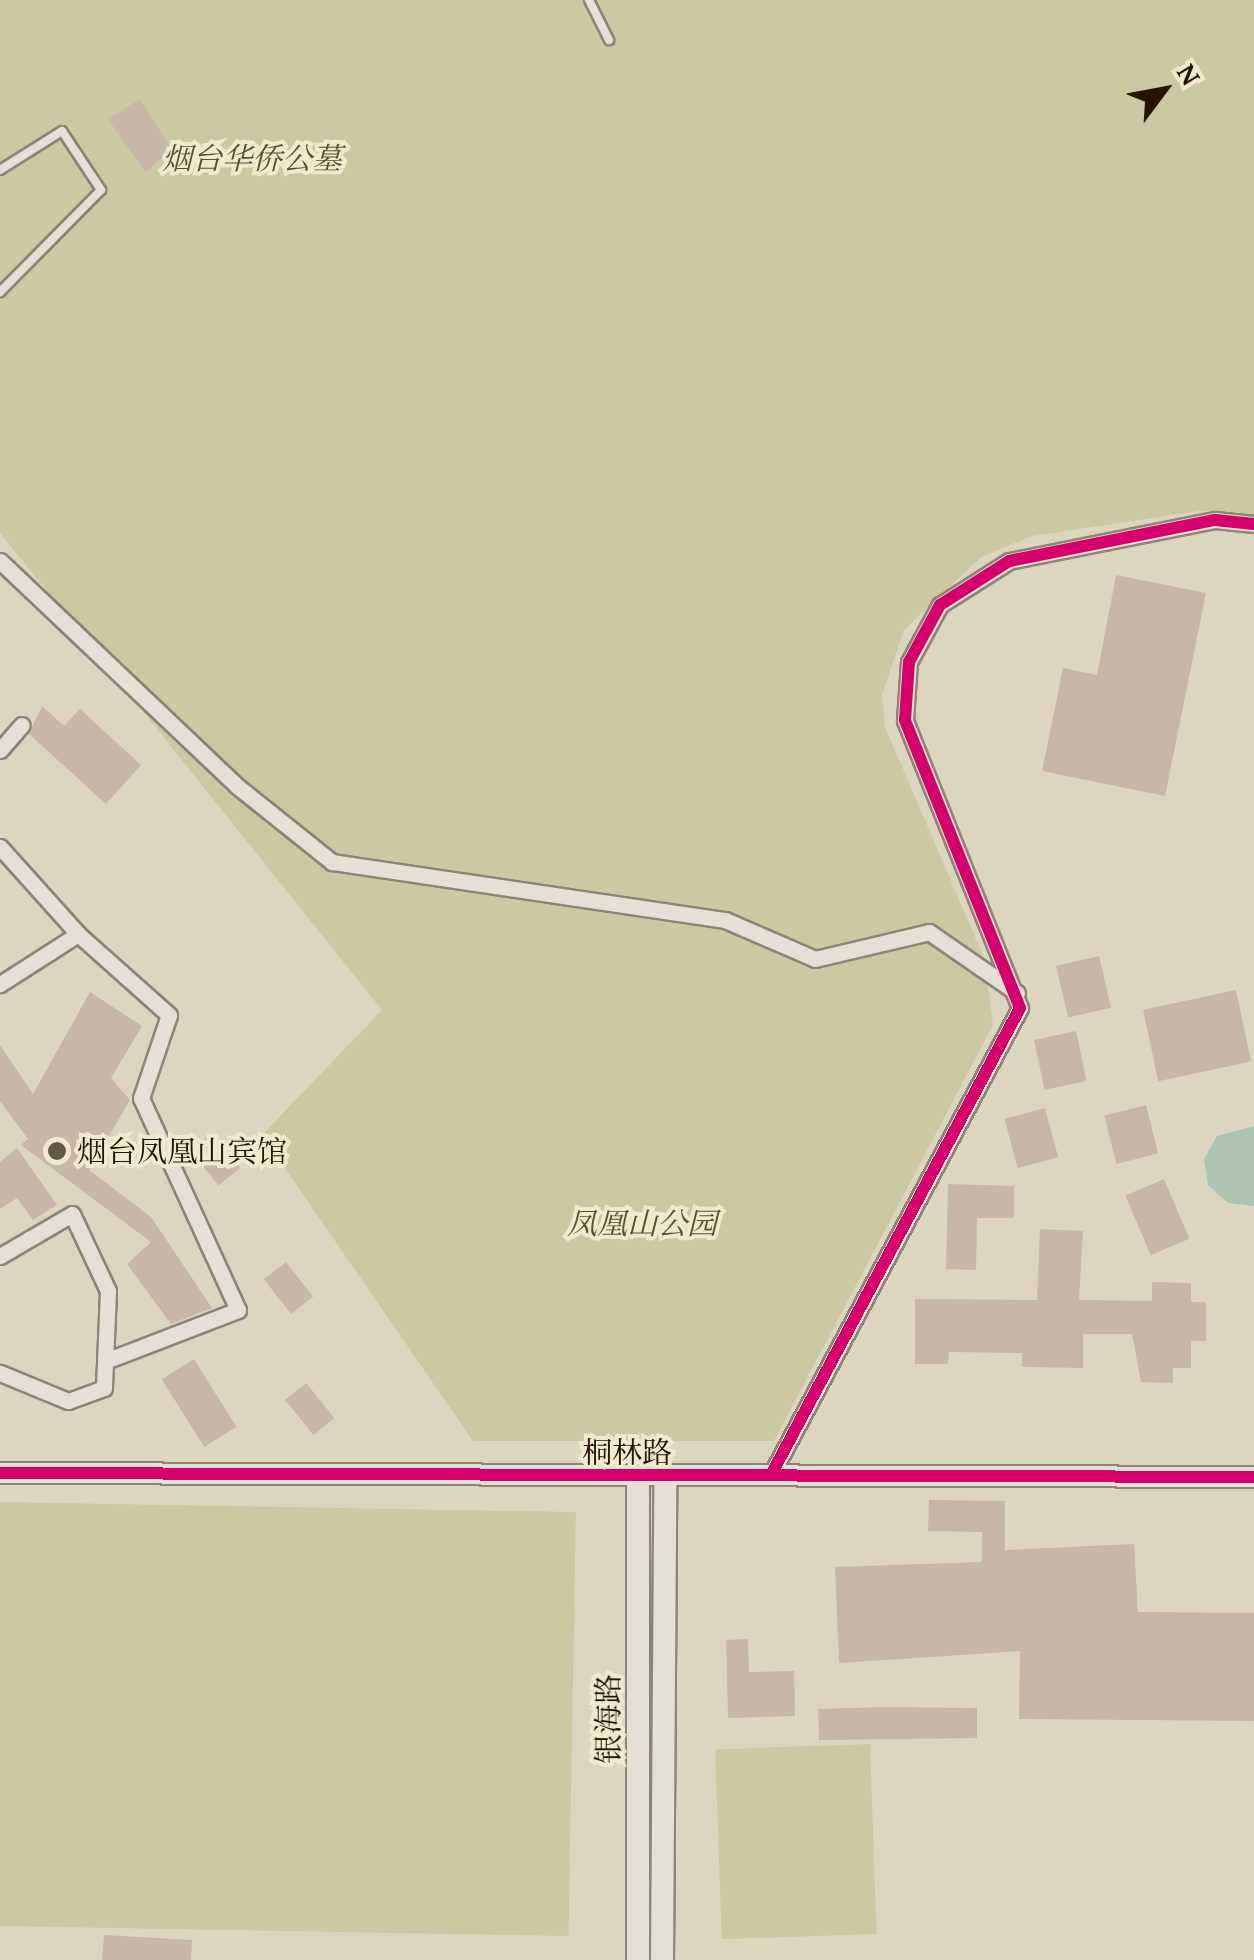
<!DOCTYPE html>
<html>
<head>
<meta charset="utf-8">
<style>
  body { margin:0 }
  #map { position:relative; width:1254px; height:1960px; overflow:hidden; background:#ddd6bf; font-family:"Gentium Book Plus","Noto Serif SC",serif }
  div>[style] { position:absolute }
  .green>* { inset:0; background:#cbc9a1; transform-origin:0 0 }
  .water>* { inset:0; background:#adc4b2 }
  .building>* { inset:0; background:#c8b7a7; transform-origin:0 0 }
  .roads { filter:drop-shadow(2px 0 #8b8576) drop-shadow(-2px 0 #8b8576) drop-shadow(0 2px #8b8576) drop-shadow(0 -2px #8b8576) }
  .service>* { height:8px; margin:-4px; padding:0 4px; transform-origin:4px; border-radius:4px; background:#e4e0d5 }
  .minor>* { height:15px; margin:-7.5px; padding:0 7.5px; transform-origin:7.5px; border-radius:7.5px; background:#e4e0d5 }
  .tertiary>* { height:20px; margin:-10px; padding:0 10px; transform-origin:10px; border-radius:10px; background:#e4e0d5 }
  .secondary>* { height:22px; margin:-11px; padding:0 11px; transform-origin:11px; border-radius:11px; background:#e4e0d5 }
  .cycleway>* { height:12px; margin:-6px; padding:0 6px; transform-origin:6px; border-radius:6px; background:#d6006c }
  .dots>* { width:28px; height:28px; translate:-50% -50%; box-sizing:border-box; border:5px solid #f1e9cd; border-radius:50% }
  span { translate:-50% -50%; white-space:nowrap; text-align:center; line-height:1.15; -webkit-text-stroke:8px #f1e9cd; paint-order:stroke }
  .park-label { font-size:30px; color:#5a5030; font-style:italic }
  .poi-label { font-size:30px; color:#251400 }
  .left { translate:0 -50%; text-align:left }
  .street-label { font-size:30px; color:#251400 }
  .north { position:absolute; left:1114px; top:40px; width:100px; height:100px; -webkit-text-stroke:8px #f1e9cd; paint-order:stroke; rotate:58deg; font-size:28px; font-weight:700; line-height:40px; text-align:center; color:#251400 }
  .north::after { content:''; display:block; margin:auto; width:35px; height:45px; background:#251400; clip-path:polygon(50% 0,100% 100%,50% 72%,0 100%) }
</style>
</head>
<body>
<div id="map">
  <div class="green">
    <div style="clip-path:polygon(0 0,1254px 0,1254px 515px,1200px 511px,1032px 536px,981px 557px,904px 630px,882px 695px,885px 727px,984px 958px,993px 1025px,774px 1441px,473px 1441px,262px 1135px,382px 1010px,0 533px)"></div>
    <div style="left:0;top:1502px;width:576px;height:424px;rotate:1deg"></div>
    <div style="left:870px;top:1744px;width:190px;height:155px;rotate:88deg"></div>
  </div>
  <div class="water">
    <div style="clip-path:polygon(1254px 1126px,1254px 1206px,1228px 1203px,1208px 1185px,1204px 1159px,1217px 1136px)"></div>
  </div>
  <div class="building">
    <div style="clip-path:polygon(140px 99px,172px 150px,145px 172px,108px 119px)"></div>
    <div style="clip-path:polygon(1116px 575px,1206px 593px,1165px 796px,1042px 771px,1063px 668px,1097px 675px)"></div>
    <div style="clip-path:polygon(42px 706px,64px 726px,80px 709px,141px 765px,106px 804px,29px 734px)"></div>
    <div style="left:1099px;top:956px;width:53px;height:44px;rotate:77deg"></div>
    <div style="left:1236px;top:990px;width:73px;height:95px;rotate:78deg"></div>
    <div style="clip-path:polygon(90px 992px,142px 1026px,111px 1078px,130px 1100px,89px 1170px,151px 1217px,212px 1308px,171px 1324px,127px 1264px,151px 1242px,21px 1145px,28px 1139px,0 1101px,0 1045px,33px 1094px)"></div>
    <div style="left:1076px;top:1031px;width:51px;height:43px;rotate:78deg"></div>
    <div style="left:1146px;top:1105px;width:50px;height:43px;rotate:76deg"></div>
    <div style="left:1045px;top:1108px;width:51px;height:42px;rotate:75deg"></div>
    <div style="left:212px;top:1133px;width:45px;height:28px;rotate:51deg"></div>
    <div style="clip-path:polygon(17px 1148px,57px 1205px,33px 1220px,17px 1198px,0 1209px,0 1162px)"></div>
    <div style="left:1164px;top:1179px;width:65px;height:42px;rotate:67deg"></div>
    <div style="clip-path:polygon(948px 1184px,1014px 1186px,1014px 1218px,977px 1218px,976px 1270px,946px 1269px)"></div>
    <div style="clip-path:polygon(1040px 1229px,1083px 1231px,1079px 1300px,1152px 1301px,1152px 1282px,1191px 1283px,1191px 1302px,1206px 1302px,1206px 1341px,1191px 1341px,1191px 1368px,1173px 1368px,1173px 1383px,1141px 1382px,1132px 1334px,1083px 1334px,1083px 1368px,1022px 1367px,1022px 1353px,949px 1352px,948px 1364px,915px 1364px,915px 1299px,1037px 1300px)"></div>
    <div style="left:286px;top:1262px;width:44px;height:28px;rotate:52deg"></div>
    <div style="left:194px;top:1359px;width:80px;height:38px;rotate:58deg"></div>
    <div style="left:306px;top:1383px;width:45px;height:27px;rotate:51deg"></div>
    <div style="clip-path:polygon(929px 1500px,1005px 1501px,1005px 1550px,1134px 1544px,1138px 1612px,1254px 1613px,1254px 1721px,1019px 1719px,1020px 1651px,839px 1663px,835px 1567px,982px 1562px,982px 1532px,928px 1531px)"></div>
    <div style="clip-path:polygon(748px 1639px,749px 1672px,794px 1671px,795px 1716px,728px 1718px,726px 1640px)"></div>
    <div style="clip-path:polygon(882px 1707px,977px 1708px,977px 1738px,819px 1740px,818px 1709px)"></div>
    <div style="clip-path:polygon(104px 1935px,192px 1940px,191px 1960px,102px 1960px)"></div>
  </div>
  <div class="roads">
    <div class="service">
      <div style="left:589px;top:0;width:45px;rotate:63.4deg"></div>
      <div style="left:0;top:170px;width:73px;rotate:-32.2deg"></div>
      <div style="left:62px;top:131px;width:71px;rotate:56.5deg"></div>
      <div style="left:101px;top:190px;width:144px;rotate:134.7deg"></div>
    </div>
    <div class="minor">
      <div style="left:0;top:561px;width:327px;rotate:43.5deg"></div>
      <div style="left:237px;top:786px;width:122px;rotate:38.7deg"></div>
      <div style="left:332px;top:862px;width:397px;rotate:8.4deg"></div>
      <div style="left:725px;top:920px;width:98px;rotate:23.4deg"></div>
      <div style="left:815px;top:959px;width:117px;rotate:-13.3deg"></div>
      <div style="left:929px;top:932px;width:107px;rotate:34.7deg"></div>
      <div style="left:0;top:750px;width:33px;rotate:-49deg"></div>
      <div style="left:0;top:847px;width:117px;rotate:48.1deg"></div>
      <div style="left:78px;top:934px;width:93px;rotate:147.3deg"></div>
      <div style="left:78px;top:934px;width:122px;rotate:41.7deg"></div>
      <div style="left:169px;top:1015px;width:88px;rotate:108.6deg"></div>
      <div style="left:141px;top:1098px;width:233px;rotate:65.4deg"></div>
      <div style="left:238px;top:1310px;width:142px;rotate:159deg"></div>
      <div style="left:0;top:1256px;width:83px;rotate:-30.3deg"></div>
      <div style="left:72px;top:1214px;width:85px;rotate:64.9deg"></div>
      <div style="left:108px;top:1291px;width:97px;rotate:92.4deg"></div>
      <div style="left:104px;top:1388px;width:38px;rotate:160deg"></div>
      <div style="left:68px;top:1401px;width:74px;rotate:-157.6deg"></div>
      <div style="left:772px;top:1473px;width:527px;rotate:-61.93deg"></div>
      <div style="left:1020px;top:1008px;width:310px;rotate:-111.8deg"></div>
      <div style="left:905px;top:720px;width:58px;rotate:-86.1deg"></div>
      <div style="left:909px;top:662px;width:65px;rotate:-61.5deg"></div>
      <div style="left:940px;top:605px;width:82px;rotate:-32.5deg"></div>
      <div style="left:1009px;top:561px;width:210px;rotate:-11.3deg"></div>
      <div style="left:1215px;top:520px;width:39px;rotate:6deg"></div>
    </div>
    <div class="tertiary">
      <div style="left:0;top:1473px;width:1254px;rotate:0.18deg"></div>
    </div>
    <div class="secondary">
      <div style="left:638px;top:1960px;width:483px;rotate:-90deg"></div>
      <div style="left:662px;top:1960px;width:482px;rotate:-89.6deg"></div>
    </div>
  </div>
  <div class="cycleway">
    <div style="left:0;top:1473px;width:1254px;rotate:0.18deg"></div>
    <div style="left:772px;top:1473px;width:527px;rotate:-61.93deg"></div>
    <div style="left:1020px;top:1008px;width:310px;rotate:-111.8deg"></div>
    <div style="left:905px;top:720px;width:58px;rotate:-86.1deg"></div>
    <div style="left:909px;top:662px;width:65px;rotate:-61.5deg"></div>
    <div style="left:940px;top:605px;width:82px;rotate:-32.5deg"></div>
    <div style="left:1009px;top:561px;width:210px;rotate:-11.3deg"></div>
    <div style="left:1215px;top:520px;width:39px;rotate:6deg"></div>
  </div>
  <div class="dots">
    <div style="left:57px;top:1151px;background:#655843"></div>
  </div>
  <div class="park-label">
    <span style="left:252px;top:158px">烟台华侨公墓</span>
    <span style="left:642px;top:1223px">凤凰山公园</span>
  </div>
  <div class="poi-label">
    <span class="left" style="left:77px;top:1151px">烟台凤凰山宾馆</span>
  </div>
  <div class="street-label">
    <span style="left:627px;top:1452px">桐林路</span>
    <span style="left:608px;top:1719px;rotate:-90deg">银海路</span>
  </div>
  <div class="north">N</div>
</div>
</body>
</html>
